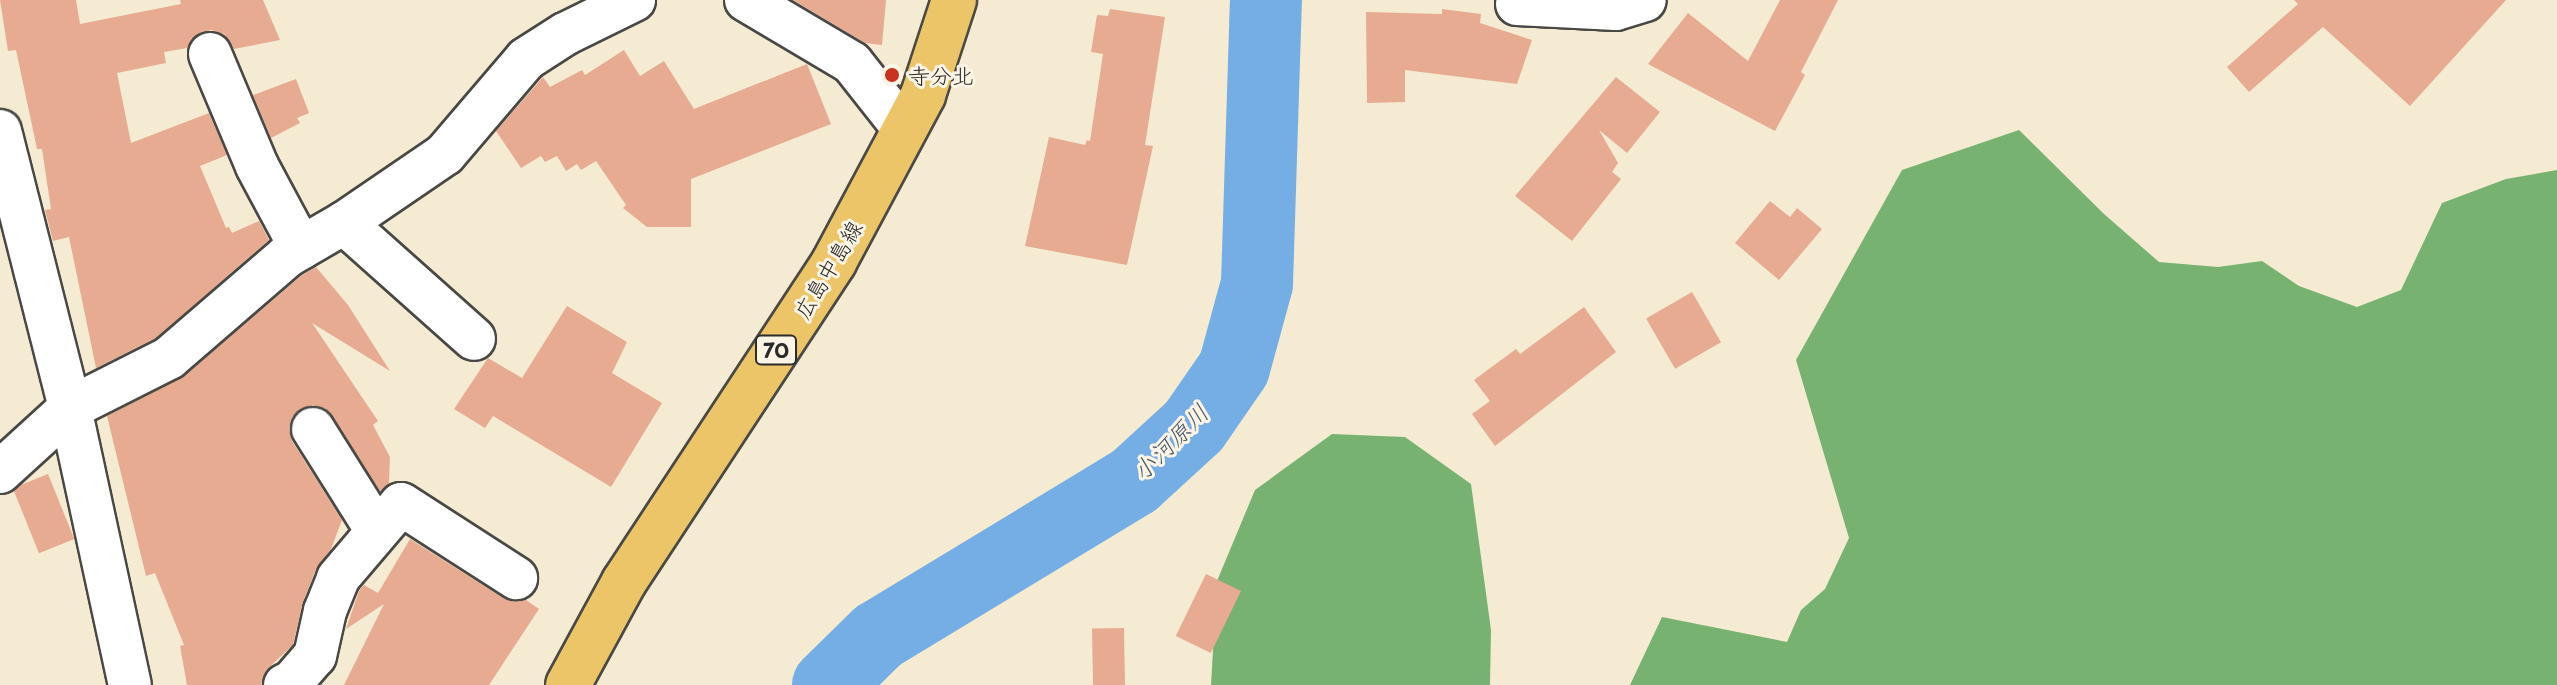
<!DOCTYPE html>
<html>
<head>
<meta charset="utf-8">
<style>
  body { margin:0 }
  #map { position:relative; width:2557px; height:685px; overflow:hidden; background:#f4ebd2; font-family:"Playpen Sans","Klee One",sans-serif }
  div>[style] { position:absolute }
  .forest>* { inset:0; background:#78b270 }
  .river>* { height:72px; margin:-36px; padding:0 36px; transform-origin:36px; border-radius:36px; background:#74aee4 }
  .building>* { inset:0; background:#e7ab92; transform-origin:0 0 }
  .roads { filter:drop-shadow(2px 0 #494844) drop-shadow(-2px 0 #494844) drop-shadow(0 2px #494844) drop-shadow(0 -2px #494844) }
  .minor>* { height:42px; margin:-21px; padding:0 21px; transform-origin:21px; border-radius:21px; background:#fff }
  .major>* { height:44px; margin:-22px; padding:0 22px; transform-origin:22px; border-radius:22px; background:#edc569 }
  .dots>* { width:22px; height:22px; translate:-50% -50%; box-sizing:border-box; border:4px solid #fcf5e5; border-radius:50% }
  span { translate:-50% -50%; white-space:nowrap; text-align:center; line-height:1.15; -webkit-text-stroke:6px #fcf5e5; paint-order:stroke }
  .shield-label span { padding:2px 6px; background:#fcf5e5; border:2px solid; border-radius:6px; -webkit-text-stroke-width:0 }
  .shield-label { font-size:20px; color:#2b2b2b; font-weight:700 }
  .poi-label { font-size:22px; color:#2b2b2b }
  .left { translate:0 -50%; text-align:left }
  .street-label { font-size:22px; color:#2b2b2b }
  .water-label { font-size:24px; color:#45596c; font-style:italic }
</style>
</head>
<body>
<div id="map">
  <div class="forest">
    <div style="clip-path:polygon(2019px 130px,2104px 214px,2159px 262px,2218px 267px,2262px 261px,2299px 286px,2357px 307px,2401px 290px,2442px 203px,2506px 179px,2557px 170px,2557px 685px,1630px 685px,1662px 617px,1787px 642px,1801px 610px,1825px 589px,1849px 538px,1796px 360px,1902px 170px)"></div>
    <div style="clip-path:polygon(1332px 434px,1405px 437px,1471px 484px,1491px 630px,1490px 685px,1211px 685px,1217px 581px,1255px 490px)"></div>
  </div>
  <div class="river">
    <div style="left:828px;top:685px;width:70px;rotate:-44.4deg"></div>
    <div style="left:878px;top:636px;width:299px;rotate:-31.2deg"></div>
    <div style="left:1134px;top:481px;width:81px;rotate:-42.5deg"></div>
    <div style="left:1194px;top:426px;width:70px;rotate:-55.4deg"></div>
    <div style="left:1234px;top:368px;width:87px;rotate:-74.7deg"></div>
    <div style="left:1257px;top:284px;width:284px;rotate:-88.2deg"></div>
  </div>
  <div class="building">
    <div style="clip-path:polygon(0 0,76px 0,80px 24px,181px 4px,180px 0,263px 0,280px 40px,234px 49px,224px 34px,212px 30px,201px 32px,191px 39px,187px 48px,164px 52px,166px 63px,117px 73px,131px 143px,209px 113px,227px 155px,200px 166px,226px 228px,229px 227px,232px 233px,259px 221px,269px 240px,156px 338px,96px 368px,69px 237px,53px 241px,45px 210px,51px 209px,42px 149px,37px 149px,16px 50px,8px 51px)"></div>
    <div style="clip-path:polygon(793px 0,886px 0,882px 45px,865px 43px)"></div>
    <div style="clip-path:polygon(1780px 0,1838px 0,1801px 72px,1805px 75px,1775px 131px,1648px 64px,1688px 13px,1748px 61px)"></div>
    <div style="clip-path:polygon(2294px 0,2506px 0,2410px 106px,2323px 27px,2249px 92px,2227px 67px,2298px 4px)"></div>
    <div style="clip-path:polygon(1110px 9px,1165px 17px,1145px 145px,1153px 146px,1127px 265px,1025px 246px,1049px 137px,1085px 145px,1087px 140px,1090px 141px,1103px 54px,1091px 52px,1097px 15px,1108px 16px)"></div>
    <div style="clip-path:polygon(1442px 9px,1481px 14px,1480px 23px,1532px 40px,1517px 84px,1405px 70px,1405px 102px,1367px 103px,1366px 12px,1442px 14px)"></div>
    <div style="clip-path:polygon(624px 50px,640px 76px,664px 61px,694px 109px,807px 64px,831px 124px,691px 179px,691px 227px,647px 227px,623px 208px,626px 205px,596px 161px,581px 170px,577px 164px,566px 171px,557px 156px,545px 162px,541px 156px,521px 168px,496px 131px,543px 77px,550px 87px,582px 70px,585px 75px)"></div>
    <div style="clip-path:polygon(1616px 77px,1660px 112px,1627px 153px,1599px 130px,1618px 163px,1612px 172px,1621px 179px,1572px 241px,1515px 196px)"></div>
    <div style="clip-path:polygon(296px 79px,309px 113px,297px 118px,300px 123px,271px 138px,253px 95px)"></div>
    <div style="clip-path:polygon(1770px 201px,1790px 217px,1797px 208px,1822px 229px,1779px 280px,1735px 243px)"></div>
    <div style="clip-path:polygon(316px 267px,348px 305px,390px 371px,312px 323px,378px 421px,373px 425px,390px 457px,389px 484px,380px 491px,325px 408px,313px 405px,300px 409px,292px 417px,289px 429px,292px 441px,342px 520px,331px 549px,316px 569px,303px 602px,293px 645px,266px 670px,261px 685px,187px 685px,180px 646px,184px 645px,155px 573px,146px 576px,107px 416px,184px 376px,301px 276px)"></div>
    <div style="left:1692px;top:292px;width:58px;height:53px;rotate:60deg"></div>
    <div style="clip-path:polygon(567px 306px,627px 342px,612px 373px,662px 403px,611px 487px,493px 416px,485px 428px,454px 409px,488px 358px,522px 378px)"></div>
    <div style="clip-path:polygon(1584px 307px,1616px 352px,1495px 446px,1472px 414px,1490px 401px,1474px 380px,1516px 349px,1520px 354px)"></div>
    <div style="left:48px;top:474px;width:70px;height:38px;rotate:68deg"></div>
    <div style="clip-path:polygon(410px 539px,503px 598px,514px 602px,526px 600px,539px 609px,489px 685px,344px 685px,384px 604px,346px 629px,359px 591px,364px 585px,378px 593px)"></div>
    <div style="left:1206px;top:574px;width:39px;height:69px;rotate:26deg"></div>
    <div style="left:1124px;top:628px;width:57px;height:32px;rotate:89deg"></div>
  </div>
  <div class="roads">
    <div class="minor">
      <div style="left:746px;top:0;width:123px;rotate:30.7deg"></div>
      <div style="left:852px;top:63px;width:85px;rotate:51.7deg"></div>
      <div style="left:1517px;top:4px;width:99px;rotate:2.9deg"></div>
      <div style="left:1616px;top:9px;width:30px;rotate:-17deg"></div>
      <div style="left:210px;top:54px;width:121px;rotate:67.2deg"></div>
      <div style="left:257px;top:166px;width:93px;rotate:61.8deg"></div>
      <div style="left:0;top:131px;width:286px;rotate:75.8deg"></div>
      <div style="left:70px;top:408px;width:283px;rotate:77.8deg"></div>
      <div style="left:344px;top:223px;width:174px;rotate:41.7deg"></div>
      <div style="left:313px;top:429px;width:120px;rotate:57.9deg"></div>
      <div style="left:0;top:472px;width:95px;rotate:-42.4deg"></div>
      <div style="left:70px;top:408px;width:111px;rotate:-26.8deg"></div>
      <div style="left:169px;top:358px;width:156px;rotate:-40.8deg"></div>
      <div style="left:287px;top:256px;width:66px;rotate:-30.1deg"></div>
      <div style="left:344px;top:223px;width:122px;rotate:-34.3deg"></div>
      <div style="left:445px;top:154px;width:125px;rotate:-49.5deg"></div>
      <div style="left:526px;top:59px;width:46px;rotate:-32.7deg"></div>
      <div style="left:565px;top:34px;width:77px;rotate:-26.2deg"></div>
      <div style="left:285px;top:685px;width:8px;rotate:-23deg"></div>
      <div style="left:292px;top:682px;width:35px;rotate:-49deg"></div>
      <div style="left:315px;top:656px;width:46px;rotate:-77.5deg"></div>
      <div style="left:325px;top:611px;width:35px;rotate:-68deg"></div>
      <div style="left:338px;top:578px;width:97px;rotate:-49.6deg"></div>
      <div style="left:401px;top:504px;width:137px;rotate:32.8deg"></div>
    </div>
    <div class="major">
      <div style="left:568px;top:685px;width:117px;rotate:-61.5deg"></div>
      <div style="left:624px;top:582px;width:383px;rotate:-56.7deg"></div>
      <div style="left:834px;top:262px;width:189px;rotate:-61.9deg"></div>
      <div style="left:923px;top:95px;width:100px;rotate:-71.9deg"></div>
    </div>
  </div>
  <div class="dots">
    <div style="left:892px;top:75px;background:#c8321e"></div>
  </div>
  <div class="shield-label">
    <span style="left:776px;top:350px">70</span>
  </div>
  <div class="poi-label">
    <span class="left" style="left:908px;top:75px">寺分北</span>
  </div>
  <div class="street-label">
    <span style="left:827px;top:269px;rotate:-59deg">広島中島線</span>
  </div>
  <div class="water-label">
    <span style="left:1170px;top:442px;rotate:-45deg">小河原川</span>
  </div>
</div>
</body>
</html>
